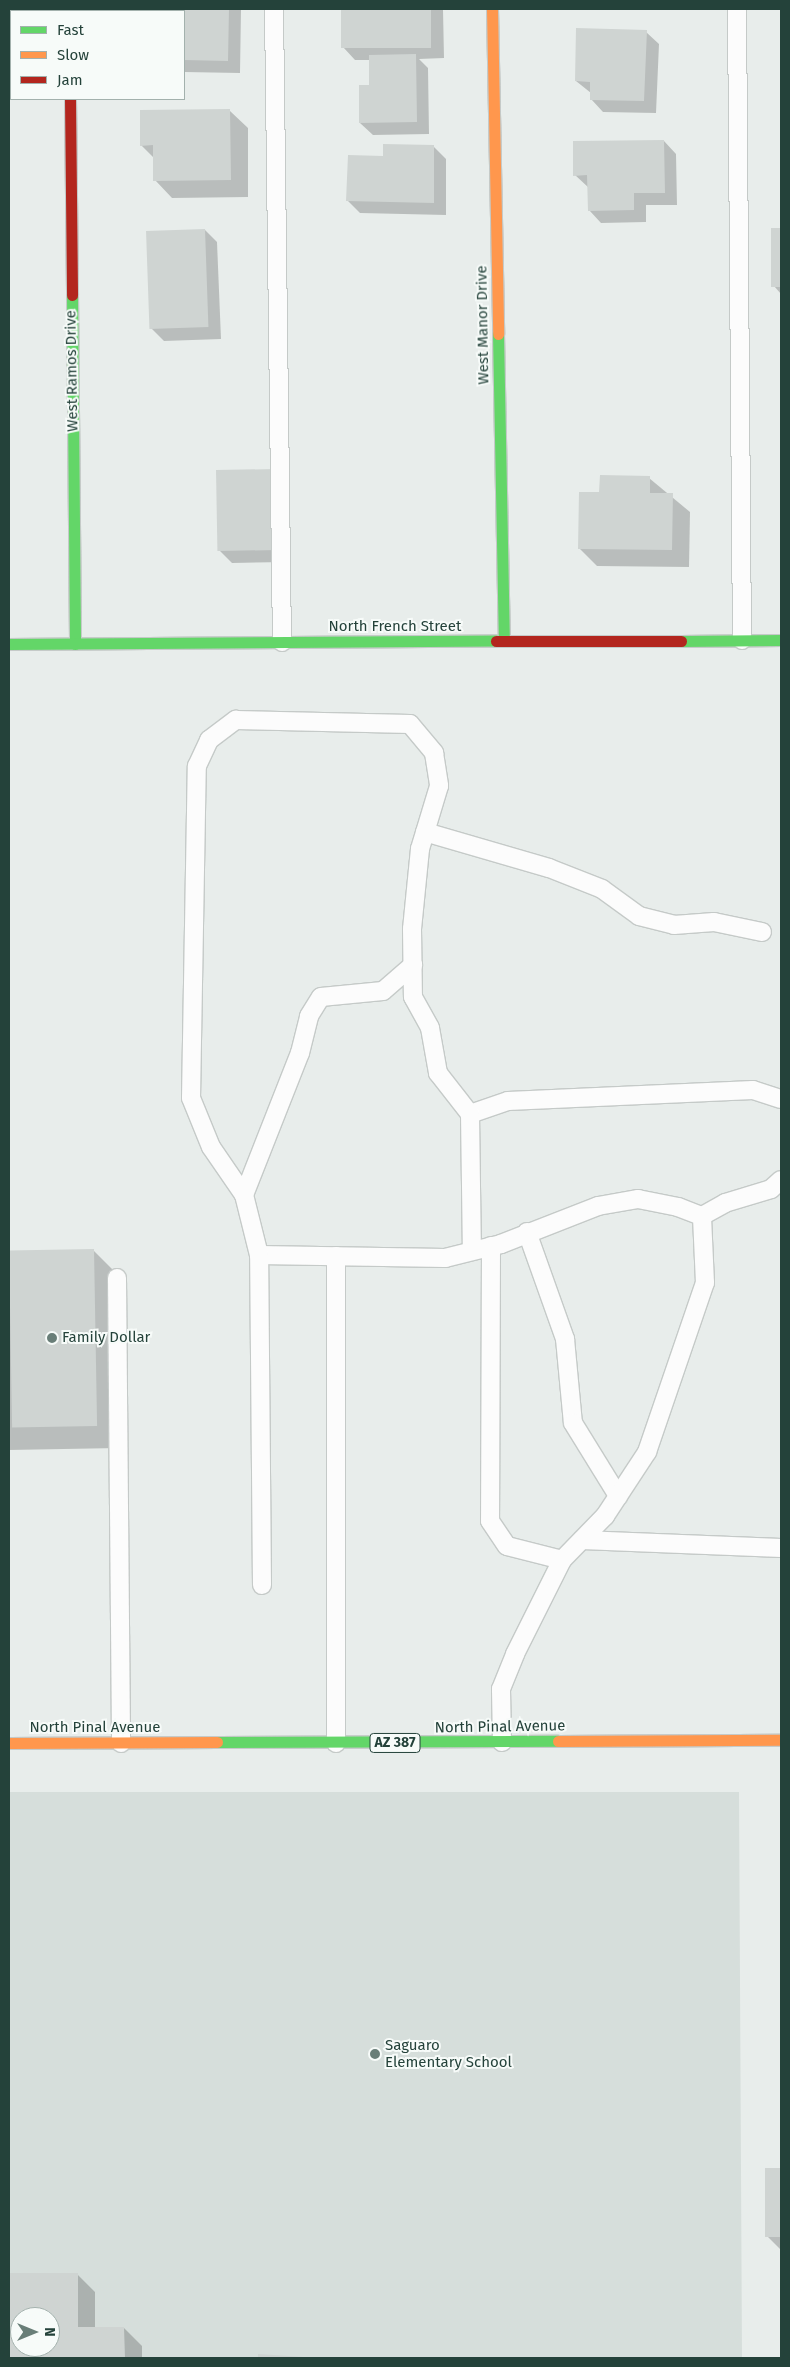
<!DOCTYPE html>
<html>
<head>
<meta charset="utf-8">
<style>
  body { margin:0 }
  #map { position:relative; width:790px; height:2367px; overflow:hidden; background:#e8edeb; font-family:"Fira Sans",sans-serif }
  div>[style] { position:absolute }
  .built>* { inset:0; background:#d6dedb }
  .shadow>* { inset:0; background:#0003 }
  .building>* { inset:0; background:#cfd4d2; transform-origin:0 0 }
  .roads { filter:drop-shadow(1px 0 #c5cac8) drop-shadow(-1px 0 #c5cac8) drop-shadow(0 1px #c5cac8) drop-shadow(0 -1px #c5cac8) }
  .lane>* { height:18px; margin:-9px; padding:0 9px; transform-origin:9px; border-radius:9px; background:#fcfcfc }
  .street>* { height:28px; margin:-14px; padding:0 14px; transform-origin:14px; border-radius:14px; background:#fcfcfc }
  .fast>* { height:11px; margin:-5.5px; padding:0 5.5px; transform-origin:5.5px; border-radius:5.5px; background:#63d668 }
  .slow>* { height:11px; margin:-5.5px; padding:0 5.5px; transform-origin:5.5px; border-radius:5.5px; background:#ff974d }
  .jam>* { height:11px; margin:-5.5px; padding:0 5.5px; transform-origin:5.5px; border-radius:5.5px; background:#b3261e }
  .dots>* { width:14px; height:14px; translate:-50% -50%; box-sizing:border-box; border:2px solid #f7fbf9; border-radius:50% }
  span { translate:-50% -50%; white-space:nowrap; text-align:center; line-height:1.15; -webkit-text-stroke:4px #f7fbf9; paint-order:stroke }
  .shield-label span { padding:1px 4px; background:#f7fbf9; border:1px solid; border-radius:4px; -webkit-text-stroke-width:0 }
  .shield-label { font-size:14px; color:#24423a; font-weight:700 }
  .street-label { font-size:15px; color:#24423a }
  .poi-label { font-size:15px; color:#24423a }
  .left { translate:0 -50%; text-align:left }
  .frame { position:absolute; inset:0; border:10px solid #24423a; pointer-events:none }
  .legend { position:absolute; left:10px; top:10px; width:175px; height:90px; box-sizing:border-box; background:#f7fbf9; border:1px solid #a3b1ad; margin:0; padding:6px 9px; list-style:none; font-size:15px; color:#24423a }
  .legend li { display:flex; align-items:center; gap:10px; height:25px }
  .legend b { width:25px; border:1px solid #a3b1ad }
  .north { position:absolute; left:10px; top:2307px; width:50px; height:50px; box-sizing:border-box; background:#f7fbf9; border:1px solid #a3b1ad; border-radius:50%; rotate:90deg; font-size:14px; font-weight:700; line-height:20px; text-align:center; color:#24423a }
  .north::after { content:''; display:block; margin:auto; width:18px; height:22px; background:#697e78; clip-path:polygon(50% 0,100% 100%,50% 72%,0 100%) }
</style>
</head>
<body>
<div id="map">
  <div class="built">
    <div style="clip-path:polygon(evenodd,9px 1792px,739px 1792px,742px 2358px,9px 2358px,9px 1792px,20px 2317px,50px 2317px,50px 2347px,20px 2347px,20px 2317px)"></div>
  </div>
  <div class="shadow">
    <div style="clip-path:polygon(138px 9px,241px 9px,240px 73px,184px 72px,184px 11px)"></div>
    <div style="clip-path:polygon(342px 9px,443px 9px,444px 58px,419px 59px,428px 68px,429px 134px,373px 135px,360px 123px,371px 86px,370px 60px,355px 60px,343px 47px)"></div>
    <div style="clip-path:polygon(646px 32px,659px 44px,656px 113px,603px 112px,591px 99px,591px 93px,576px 81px)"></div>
    <div style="clip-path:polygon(230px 111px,248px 128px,248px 197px,172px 198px,155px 180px,155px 159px,141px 145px)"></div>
    <div style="clip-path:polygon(664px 141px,676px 154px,677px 205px,646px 205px,646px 222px,601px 223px,589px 210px,589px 188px,575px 175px)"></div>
    <div style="clip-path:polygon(434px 147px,446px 159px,446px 215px,360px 213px,348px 201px,384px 157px)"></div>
    <div style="clip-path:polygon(772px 229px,781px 229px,781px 294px,774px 286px)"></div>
    <div style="clip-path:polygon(205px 230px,217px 242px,221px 339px,164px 341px,151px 328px)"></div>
    <div style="clip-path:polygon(217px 472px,289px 562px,232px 563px,219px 550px)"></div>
    <div style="clip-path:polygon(649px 478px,690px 512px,689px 567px,597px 566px,579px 548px,600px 493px)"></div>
    <div style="clip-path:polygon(93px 1250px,115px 1272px,119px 1448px,9px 1450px,9px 1252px)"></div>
    <div style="clip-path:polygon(766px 2169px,781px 2169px,781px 2250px,767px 2236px)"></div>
    <div style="clip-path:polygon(evenodd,9px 2274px,77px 2274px,95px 2292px,95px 2328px,124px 2328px,142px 2346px,142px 2358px,9px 2358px,9px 2274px,20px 2317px,50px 2317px,50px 2347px,20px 2347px,20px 2317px)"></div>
  </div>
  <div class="building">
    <div style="clip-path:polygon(137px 9px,229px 9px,228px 61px,184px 60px,184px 11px)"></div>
    <div style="left:341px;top:9px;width:90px;height:39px"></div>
    <div style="clip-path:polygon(576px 28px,647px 30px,644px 101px,590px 100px,590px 82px,575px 81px)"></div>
    <div style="clip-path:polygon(416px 54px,417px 122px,359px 123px,359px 85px,369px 85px,369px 55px)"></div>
    <div style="clip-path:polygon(230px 109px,231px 180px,153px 181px,153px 145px,140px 146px,140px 110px)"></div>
    <div style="clip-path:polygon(664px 140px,665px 193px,634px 193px,634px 210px,588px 211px,587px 175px,573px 176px,573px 141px)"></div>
    <div style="clip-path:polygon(383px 144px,434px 145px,434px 203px,346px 201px,348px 155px,383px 156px)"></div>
    <div style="left:771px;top:228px;width:10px;height:59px"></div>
    <div style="left:205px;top:229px;width:98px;height:59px;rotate:88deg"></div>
    <div style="left:276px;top:469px;width:81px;height:60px;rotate:89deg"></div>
    <div style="clip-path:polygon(600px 475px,650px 476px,650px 493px,673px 493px,672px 550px,578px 549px,579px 492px,599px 492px)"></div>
    <div style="left:94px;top:1249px;width:177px;height:85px;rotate:89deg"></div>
    <div style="left:765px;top:2168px;width:16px;height:69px"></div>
    <div style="clip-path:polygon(evenodd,9px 2273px,78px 2273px,78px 2327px,124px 2327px,125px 2358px,9px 2358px,9px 2273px,20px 2317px,50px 2317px,50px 2347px,20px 2347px,20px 2317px)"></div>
    <div style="clip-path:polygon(258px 2354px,304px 2357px,304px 2358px,258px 2358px)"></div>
  </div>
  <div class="roads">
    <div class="lane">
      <div style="left:274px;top:9px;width:633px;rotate:89.28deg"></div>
      <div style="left:737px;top:9px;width:631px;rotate:89.55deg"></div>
      <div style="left:425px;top:832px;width:129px;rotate:16.2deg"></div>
      <div style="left:549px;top:868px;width:57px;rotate:21.6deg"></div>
      <div style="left:602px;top:889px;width:46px;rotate:36.1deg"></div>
      <div style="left:639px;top:916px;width:36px;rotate:14deg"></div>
      <div style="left:674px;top:925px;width:40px;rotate:-4.3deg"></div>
      <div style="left:714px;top:922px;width:49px;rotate:11.8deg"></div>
      <div style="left:470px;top:1114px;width:40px;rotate:-18.9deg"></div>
      <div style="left:508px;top:1101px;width:245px;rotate:-2.6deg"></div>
      <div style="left:753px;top:1090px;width:29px;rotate:18deg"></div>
      <div style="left:244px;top:1195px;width:153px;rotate:-68.5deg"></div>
      <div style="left:300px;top:1053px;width:38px;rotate:-76deg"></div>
      <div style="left:309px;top:1016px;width:22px;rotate:-58deg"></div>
      <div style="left:321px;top:997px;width:62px;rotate:-5.5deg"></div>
      <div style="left:383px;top:991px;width:40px;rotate:-41deg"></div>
      <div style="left:527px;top:1232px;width:114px;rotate:70.4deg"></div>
      <div style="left:565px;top:1339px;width:84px;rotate:84.6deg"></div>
      <div style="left:573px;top:1423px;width:86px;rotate:58.3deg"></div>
      <div style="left:491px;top:1246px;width:275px;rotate:90.2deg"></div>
      <div style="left:490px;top:1521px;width:30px;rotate:56deg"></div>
      <div style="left:507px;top:1546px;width:57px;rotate:14.3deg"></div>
      <div style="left:259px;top:1255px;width:186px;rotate:0.9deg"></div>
      <div style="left:445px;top:1258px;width:58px;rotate:-14deg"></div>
      <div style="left:501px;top:1244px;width:104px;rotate:-21.4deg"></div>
      <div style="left:598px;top:1206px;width:41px;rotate:-9.9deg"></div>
      <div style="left:638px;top:1199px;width:41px;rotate:11.3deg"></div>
      <div style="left:678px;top:1207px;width:26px;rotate:21deg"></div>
      <div style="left:702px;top:1216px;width:26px;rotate:-29deg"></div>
      <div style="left:725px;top:1203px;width:48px;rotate:-16.9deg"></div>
      <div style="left:771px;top:1189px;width:13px;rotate:-42deg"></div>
      <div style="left:336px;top:1256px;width:487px;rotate:90deg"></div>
      <div style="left:117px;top:1278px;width:465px;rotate:89.5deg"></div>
      <div style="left:582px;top:1540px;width:199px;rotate:2.3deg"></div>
      <div style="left:262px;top:1585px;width:330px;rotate:-90.5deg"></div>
      <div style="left:259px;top:1255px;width:62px;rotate:-104deg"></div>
      <div style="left:244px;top:1195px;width:58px;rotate:-124.5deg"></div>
      <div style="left:211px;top:1147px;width:53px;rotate:-112.2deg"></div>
      <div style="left:191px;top:1098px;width:332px;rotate:-89deg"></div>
      <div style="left:197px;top:766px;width:29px;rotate:-65deg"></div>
      <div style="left:209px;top:740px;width:34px;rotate:-37deg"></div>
      <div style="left:236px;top:720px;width:174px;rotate:1.3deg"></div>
      <div style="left:410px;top:724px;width:38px;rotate:50deg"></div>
      <div style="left:434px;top:753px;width:33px;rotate:81deg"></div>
      <div style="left:439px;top:786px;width:66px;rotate:106.8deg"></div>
      <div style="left:420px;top:849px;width:80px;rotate:95.7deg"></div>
      <div style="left:412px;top:929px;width:68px;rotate:89.2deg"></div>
      <div style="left:413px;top:997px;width:35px;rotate:61deg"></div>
      <div style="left:430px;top:1028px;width:46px;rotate:79.9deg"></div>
      <div style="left:438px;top:1073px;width:52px;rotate:52deg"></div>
      <div style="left:470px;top:1114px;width:136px;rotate:89.2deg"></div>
      <div style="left:502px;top:1742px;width:53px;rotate:-91.1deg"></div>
      <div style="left:501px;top:1689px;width:38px;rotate:-68deg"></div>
      <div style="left:515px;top:1654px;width:105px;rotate:-63.4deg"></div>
      <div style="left:562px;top:1560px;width:62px;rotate:-45.7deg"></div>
      <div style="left:605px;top:1516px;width:77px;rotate:-56.7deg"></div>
      <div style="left:647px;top:1452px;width:179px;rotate:-71.1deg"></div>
      <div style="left:705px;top:1283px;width:67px;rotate:-92.6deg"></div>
    </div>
    <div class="street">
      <div style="left:69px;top:9px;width:2px;rotate:90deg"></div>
    </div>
    <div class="fast">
      <div style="left:72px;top:295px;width:349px;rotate:89.5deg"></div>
      <div style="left:498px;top:334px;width:307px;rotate:88.9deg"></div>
      <div style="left:681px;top:641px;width:100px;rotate:-0.6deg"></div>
      <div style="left:9px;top:644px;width:487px;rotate:-0.4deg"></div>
      <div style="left:217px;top:1742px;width:341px;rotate:-0.2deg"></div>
    </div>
    <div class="slow">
      <div style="left:492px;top:9px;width:325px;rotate:88.9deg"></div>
      <div style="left:558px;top:1741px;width:223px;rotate:-0.3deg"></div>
      <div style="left:9px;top:1743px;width:208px;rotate:-0.3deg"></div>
    </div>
    <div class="jam">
      <div style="left:70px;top:99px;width:196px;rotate:89.4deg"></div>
      <div style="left:496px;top:641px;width:185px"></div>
    </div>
  </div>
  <div class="dots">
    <div style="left:52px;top:1338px;background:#697e78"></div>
    <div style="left:375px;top:2054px;background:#697e78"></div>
  </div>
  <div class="shield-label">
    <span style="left:395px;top:1743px">AZ 387</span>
  </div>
  <div class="street-label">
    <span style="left:483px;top:325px;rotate:-91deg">West Manor Drive</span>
    <span style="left:72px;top:371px;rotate:-91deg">West Ramos Drive</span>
    <span style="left:395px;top:627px">North French Street</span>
    <span style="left:500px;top:1727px;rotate:-1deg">North Pinal Avenue</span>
    <span style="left:95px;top:1728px">North Pinal Avenue</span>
  </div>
  <div class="poi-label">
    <span class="left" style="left:62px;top:1338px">Family Dollar</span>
    <span class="left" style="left:385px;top:2054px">Saguaro<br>Elementary School</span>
  </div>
  <div class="frame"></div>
  <ul class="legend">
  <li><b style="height:6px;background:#63d668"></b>Fast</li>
  <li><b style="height:6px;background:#ff974d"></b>Slow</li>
  <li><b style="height:6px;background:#b3261e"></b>Jam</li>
  </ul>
  <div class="north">N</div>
</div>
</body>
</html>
